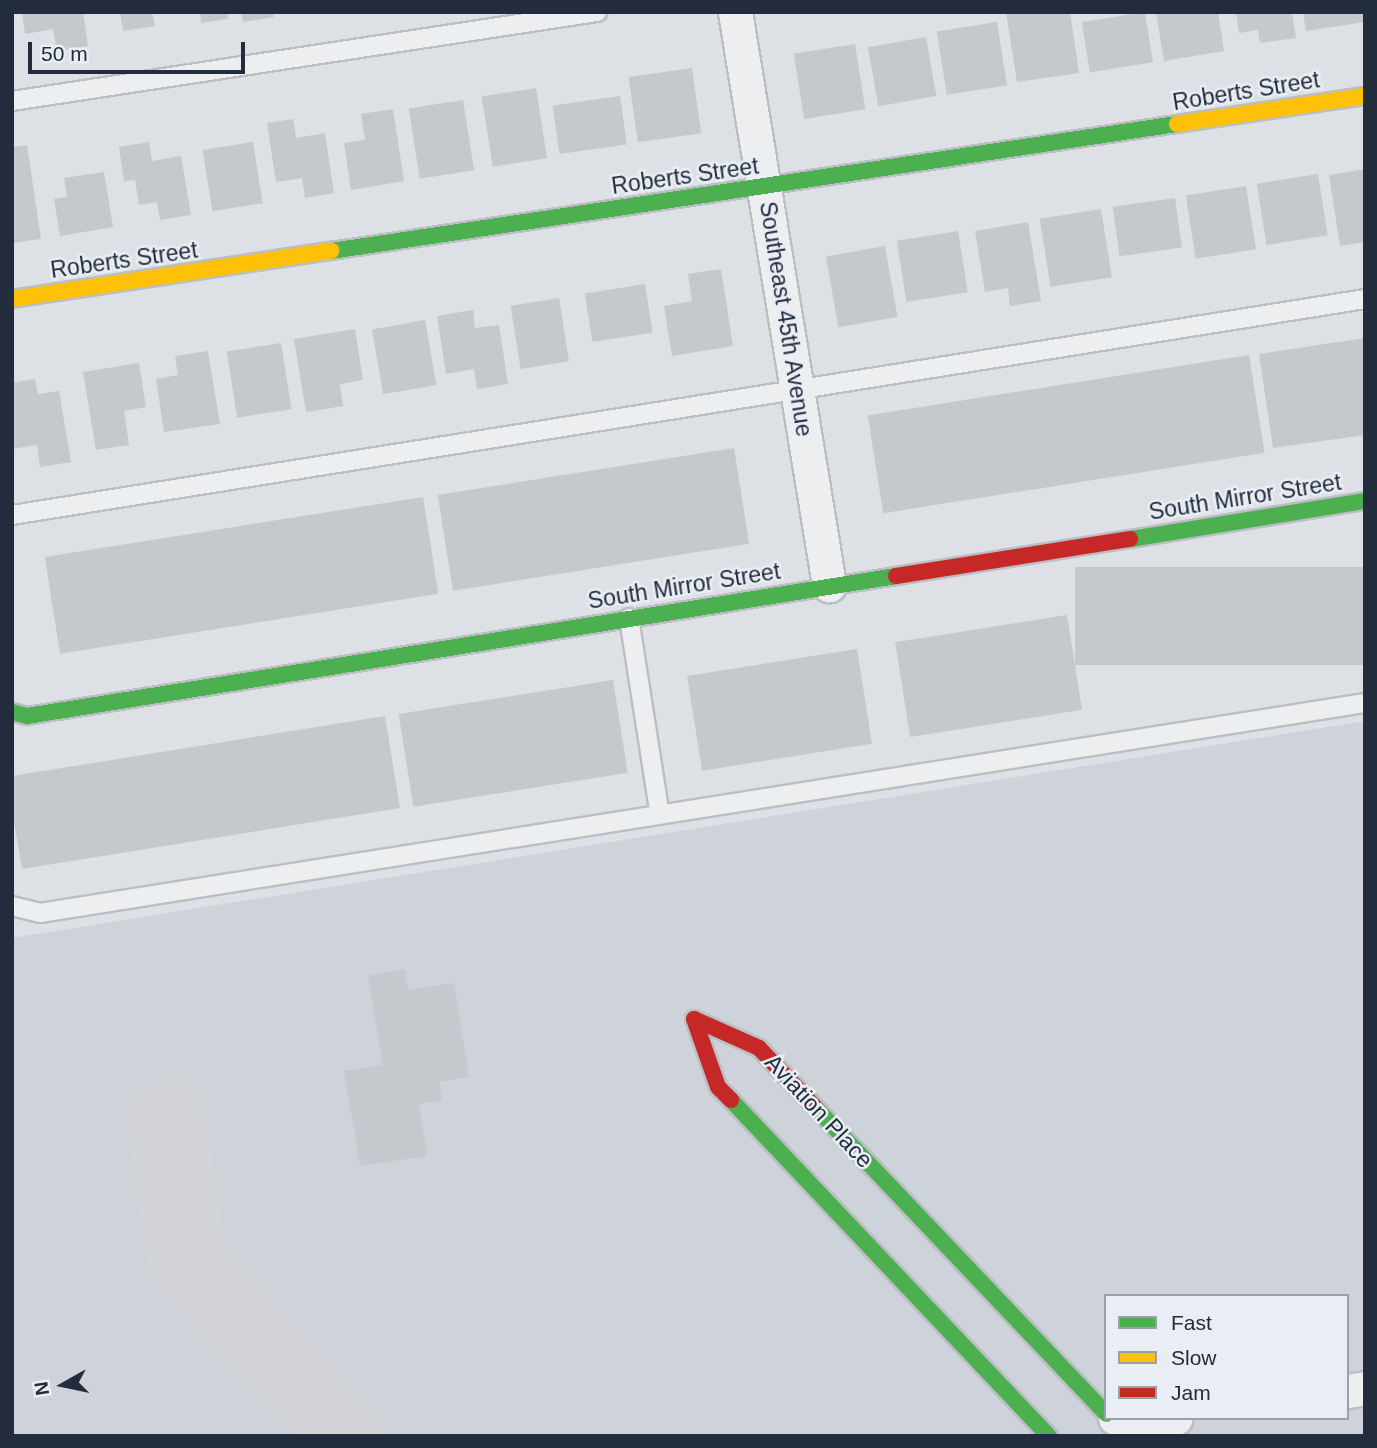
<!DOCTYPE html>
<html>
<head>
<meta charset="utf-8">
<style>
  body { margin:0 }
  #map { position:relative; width:1377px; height:1448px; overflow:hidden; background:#dde0e4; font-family:Helvetica,sans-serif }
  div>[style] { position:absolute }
  .built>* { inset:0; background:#ced3db }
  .taxiway>* { height:79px; margin:-39.5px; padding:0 39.5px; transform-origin:39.5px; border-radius:39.5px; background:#d2d4d8 }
  .building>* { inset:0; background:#c5c8cc; transform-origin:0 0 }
  .roads { filter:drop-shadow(2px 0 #bbbec2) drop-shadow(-2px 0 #bbbec2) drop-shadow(0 2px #bbbec2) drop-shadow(0 -2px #bbbec2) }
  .lane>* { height:18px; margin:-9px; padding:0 9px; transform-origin:9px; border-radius:9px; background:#edeef0 }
  .street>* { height:33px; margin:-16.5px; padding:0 16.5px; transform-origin:16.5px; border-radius:16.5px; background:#edeef0 }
  .fast>* { height:16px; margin:-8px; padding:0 8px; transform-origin:8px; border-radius:8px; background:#4caf50 }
  .slow>* { height:16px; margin:-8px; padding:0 8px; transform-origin:8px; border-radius:8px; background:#ffc107 }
  .jam>* { height:16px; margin:-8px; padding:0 8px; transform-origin:8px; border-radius:8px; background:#c62828 }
  span { translate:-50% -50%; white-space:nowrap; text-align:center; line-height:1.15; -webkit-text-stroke:5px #e9eef4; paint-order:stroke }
  .street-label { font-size:23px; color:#232c3d }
  .frame { position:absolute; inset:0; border:14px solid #232c3d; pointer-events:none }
  .legend { position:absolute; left:1104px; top:1294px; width:245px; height:126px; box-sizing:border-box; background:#e9eef4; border:2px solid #9aa0ab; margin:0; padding:9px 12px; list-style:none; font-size:21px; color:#232c3d }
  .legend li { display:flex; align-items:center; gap:14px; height:35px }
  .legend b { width:35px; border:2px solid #9aa0ab }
  .north { position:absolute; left:28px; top:1350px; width:70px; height:70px; -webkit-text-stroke:5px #e9eef4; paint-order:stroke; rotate:261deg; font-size:19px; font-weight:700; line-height:28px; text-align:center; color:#232c3d }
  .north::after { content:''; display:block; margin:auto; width:24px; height:32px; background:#232c3d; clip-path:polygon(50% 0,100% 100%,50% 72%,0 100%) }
  .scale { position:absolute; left:28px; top:42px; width:217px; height:32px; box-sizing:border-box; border:4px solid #232c3d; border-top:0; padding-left:9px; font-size:21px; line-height:24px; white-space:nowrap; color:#232c3d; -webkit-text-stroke:5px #e9eef4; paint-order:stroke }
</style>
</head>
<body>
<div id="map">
  <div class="built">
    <div style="clip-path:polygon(evenodd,1365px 721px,1365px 1436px,12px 1436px,12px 938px,1365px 721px,1106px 1296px,1347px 1296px,1347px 1418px,1106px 1418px,1106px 1296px)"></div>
  </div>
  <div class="taxiway">
    <div style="left:166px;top:1115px;width:134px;rotate:82.3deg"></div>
    <div style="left:184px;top:1248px;width:26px;rotate:65deg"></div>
    <div style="left:195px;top:1272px;width:223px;rotate:47.4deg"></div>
  </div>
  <div class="building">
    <div style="clip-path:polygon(22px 12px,83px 12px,88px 46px,57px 51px,53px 29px,25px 34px)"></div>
    <div style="clip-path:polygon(120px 12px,152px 12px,155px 26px,123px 31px)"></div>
    <div style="clip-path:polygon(200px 12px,227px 12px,228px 19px,201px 23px)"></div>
    <div style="clip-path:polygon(241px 12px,273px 12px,274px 17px,243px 22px)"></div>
    <div style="clip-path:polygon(1006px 12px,1070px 12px,1079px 73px,1017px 82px)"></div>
    <div style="left:1145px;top:12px;width:51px;height:64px;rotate:81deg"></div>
    <div style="clip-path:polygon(1156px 12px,1218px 12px,1224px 51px,1164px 61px)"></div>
    <div style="clip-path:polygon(1236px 12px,1292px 12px,1296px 38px,1260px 43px,1258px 30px,1239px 33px)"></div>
    <div style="clip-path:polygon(1303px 12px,1365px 12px,1365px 22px,1306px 31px)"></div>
    <div style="left:997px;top:22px;width:64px;height:61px;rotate:81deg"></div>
    <div style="left:926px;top:37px;width:60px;height:59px;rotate:80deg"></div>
    <div style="left:855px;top:44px;width:66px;height:62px;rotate:81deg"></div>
    <div style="left:692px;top:68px;width:66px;height:64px;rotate:82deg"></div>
    <div style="left:536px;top:88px;width:71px;height:55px;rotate:81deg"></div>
    <div style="left:620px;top:96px;width:49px;height:68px;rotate:82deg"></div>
    <div style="left:463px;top:100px;width:71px;height:55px;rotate:81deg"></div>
    <div style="clip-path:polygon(393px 109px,404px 181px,351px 190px,344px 143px,365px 140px,361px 114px)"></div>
    <div style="clip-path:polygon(293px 119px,296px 138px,325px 133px,334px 193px,305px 198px,302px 178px,276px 182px,267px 123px)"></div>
    <div style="clip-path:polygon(149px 142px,152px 161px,181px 156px,191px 215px,160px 220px,157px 202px,139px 205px,135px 180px,124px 181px,119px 147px)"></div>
    <div style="left:253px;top:142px;width:62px;height:51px;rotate:81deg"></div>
    <div style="clip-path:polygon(27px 145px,41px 239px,12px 243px,12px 147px)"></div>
    <div style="clip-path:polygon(1365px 169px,1365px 242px,1340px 246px,1329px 175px)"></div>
    <div style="clip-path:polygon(104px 172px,113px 227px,60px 236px,54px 199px,67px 197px,64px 178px)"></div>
    <div style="left:1318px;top:174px;width:62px;height:62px;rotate:81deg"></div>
    <div style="left:1246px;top:186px;width:64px;height:61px;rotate:81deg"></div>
    <div style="left:1175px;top:198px;width:50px;height:63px;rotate:82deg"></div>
    <div style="left:1101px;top:209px;width:69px;height:62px;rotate:81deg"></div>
    <div style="clip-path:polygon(1028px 222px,1041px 301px,1010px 306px,1008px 288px,985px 292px,975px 231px)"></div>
    <div style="left:958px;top:231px;width:62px;height:62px;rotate:81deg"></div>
    <div style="left:885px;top:246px;width:72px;height:60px;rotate:80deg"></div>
    <div style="clip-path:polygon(721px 269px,733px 346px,672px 356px,664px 306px,692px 301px,688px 274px)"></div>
    <div style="left:645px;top:284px;width:49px;height:61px;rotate:81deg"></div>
    <div style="left:559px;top:298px;width:64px;height:49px;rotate:81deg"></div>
    <div style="clip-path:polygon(473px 310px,475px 328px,499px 325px,508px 384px,477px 389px,474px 369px,446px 374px,437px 316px)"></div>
    <div style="left:425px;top:320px;width:66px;height:54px;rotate:80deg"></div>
    <div style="clip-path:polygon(355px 329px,363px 380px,340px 384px,343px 406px,306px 412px,294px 339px)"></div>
    <div style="clip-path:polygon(1365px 338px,1365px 435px,1273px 448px,1259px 354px)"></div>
    <div style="left:281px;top:343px;width:67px;height:55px;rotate:81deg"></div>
    <div style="clip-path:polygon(208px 351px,220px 424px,164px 432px,156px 379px,178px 375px,175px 356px)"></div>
    <div style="left:1249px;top:355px;width:99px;height:386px;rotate:81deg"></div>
    <div style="clip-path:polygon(139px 363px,146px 407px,124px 411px,129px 445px,96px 450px,83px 372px)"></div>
    <div style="clip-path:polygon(35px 379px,38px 394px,59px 391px,71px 462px,40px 467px,37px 445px,12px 449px,12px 383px)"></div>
    <div style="left:734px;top:448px;width:97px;height:300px;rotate:81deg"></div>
    <div style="left:423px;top:497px;width:98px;height:383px;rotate:81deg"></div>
    <div style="left:1365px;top:567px;width:98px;height:290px;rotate:90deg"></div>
    <div style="left:1067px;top:615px;width:96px;height:174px;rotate:81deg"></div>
    <div style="left:857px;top:649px;width:96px;height:172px;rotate:81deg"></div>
    <div style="left:613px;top:680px;width:94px;height:217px;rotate:81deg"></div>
    <div style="clip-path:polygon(385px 716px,400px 808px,22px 869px,12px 810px,12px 776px)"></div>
    <div style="clip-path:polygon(405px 969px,408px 990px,454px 983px,469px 1077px,439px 1082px,442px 1100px,419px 1104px,427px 1156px,360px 1166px,344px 1071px,383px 1065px,368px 976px)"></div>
  </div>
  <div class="roads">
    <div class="lane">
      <div style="left:12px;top:101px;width:592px;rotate:-8.65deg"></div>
      <div style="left:12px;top:515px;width:1370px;rotate:-9.07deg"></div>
      <div style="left:629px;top:618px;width:199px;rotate:81.1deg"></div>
      <div style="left:12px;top:906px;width:29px;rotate:14deg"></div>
      <div style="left:40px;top:913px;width:1342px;rotate:-9.01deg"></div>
    </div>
    <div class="street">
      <div style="left:735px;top:12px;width:581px;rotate:80.68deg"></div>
      <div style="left:1347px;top:1391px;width:18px;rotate:-9deg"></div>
      <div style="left:1115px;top:1418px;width:25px;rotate:14deg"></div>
      <div style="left:1139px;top:1424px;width:37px;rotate:-9deg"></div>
    </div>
    <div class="fast">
      <div style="left:331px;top:251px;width:855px;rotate:-8.54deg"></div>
      <div style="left:1130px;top:539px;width:238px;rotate:-9.2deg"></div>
      <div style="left:12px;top:712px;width:16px;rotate:15deg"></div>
      <div style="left:27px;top:716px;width:880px;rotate:-9.15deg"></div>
      <div style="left:731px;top:1100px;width:463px;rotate:46.6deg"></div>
      <div style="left:815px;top:1107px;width:423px;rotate:46.5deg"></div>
    </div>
    <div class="slow">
      <div style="left:1177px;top:124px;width:190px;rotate:-8.5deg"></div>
      <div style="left:12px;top:299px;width:323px;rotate:-8.6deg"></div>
    </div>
    <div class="jam">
      <div style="left:896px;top:576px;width:237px;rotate:-9deg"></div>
      <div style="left:731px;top:1100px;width:18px;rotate:-135deg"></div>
      <div style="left:718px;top:1087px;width:72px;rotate:-109.4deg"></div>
      <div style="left:694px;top:1019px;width:71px;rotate:24deg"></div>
      <div style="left:759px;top:1048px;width:81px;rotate:46.5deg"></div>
    </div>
  </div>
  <div class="street-label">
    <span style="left:1246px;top:91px;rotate:-9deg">Roberts Street</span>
    <span style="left:685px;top:176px;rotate:-8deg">Roberts Street</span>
    <span style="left:124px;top:260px;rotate:-8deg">Roberts Street</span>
    <span style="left:786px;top:319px;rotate:81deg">Southeast 45th Avenue</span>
    <span style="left:1245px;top:497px;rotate:-9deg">South Mirror Street</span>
    <span style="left:684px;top:586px;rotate:-9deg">South Mirror Street</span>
    <span style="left:819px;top:1111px;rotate:47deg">Aviation Place</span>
  </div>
  <div class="frame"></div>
  <ul class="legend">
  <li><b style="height:9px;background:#4caf50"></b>Fast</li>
  <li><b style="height:9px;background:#ffc107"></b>Slow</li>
  <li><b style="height:9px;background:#c62828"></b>Jam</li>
  </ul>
  <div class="north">N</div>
  <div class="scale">50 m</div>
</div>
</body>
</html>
